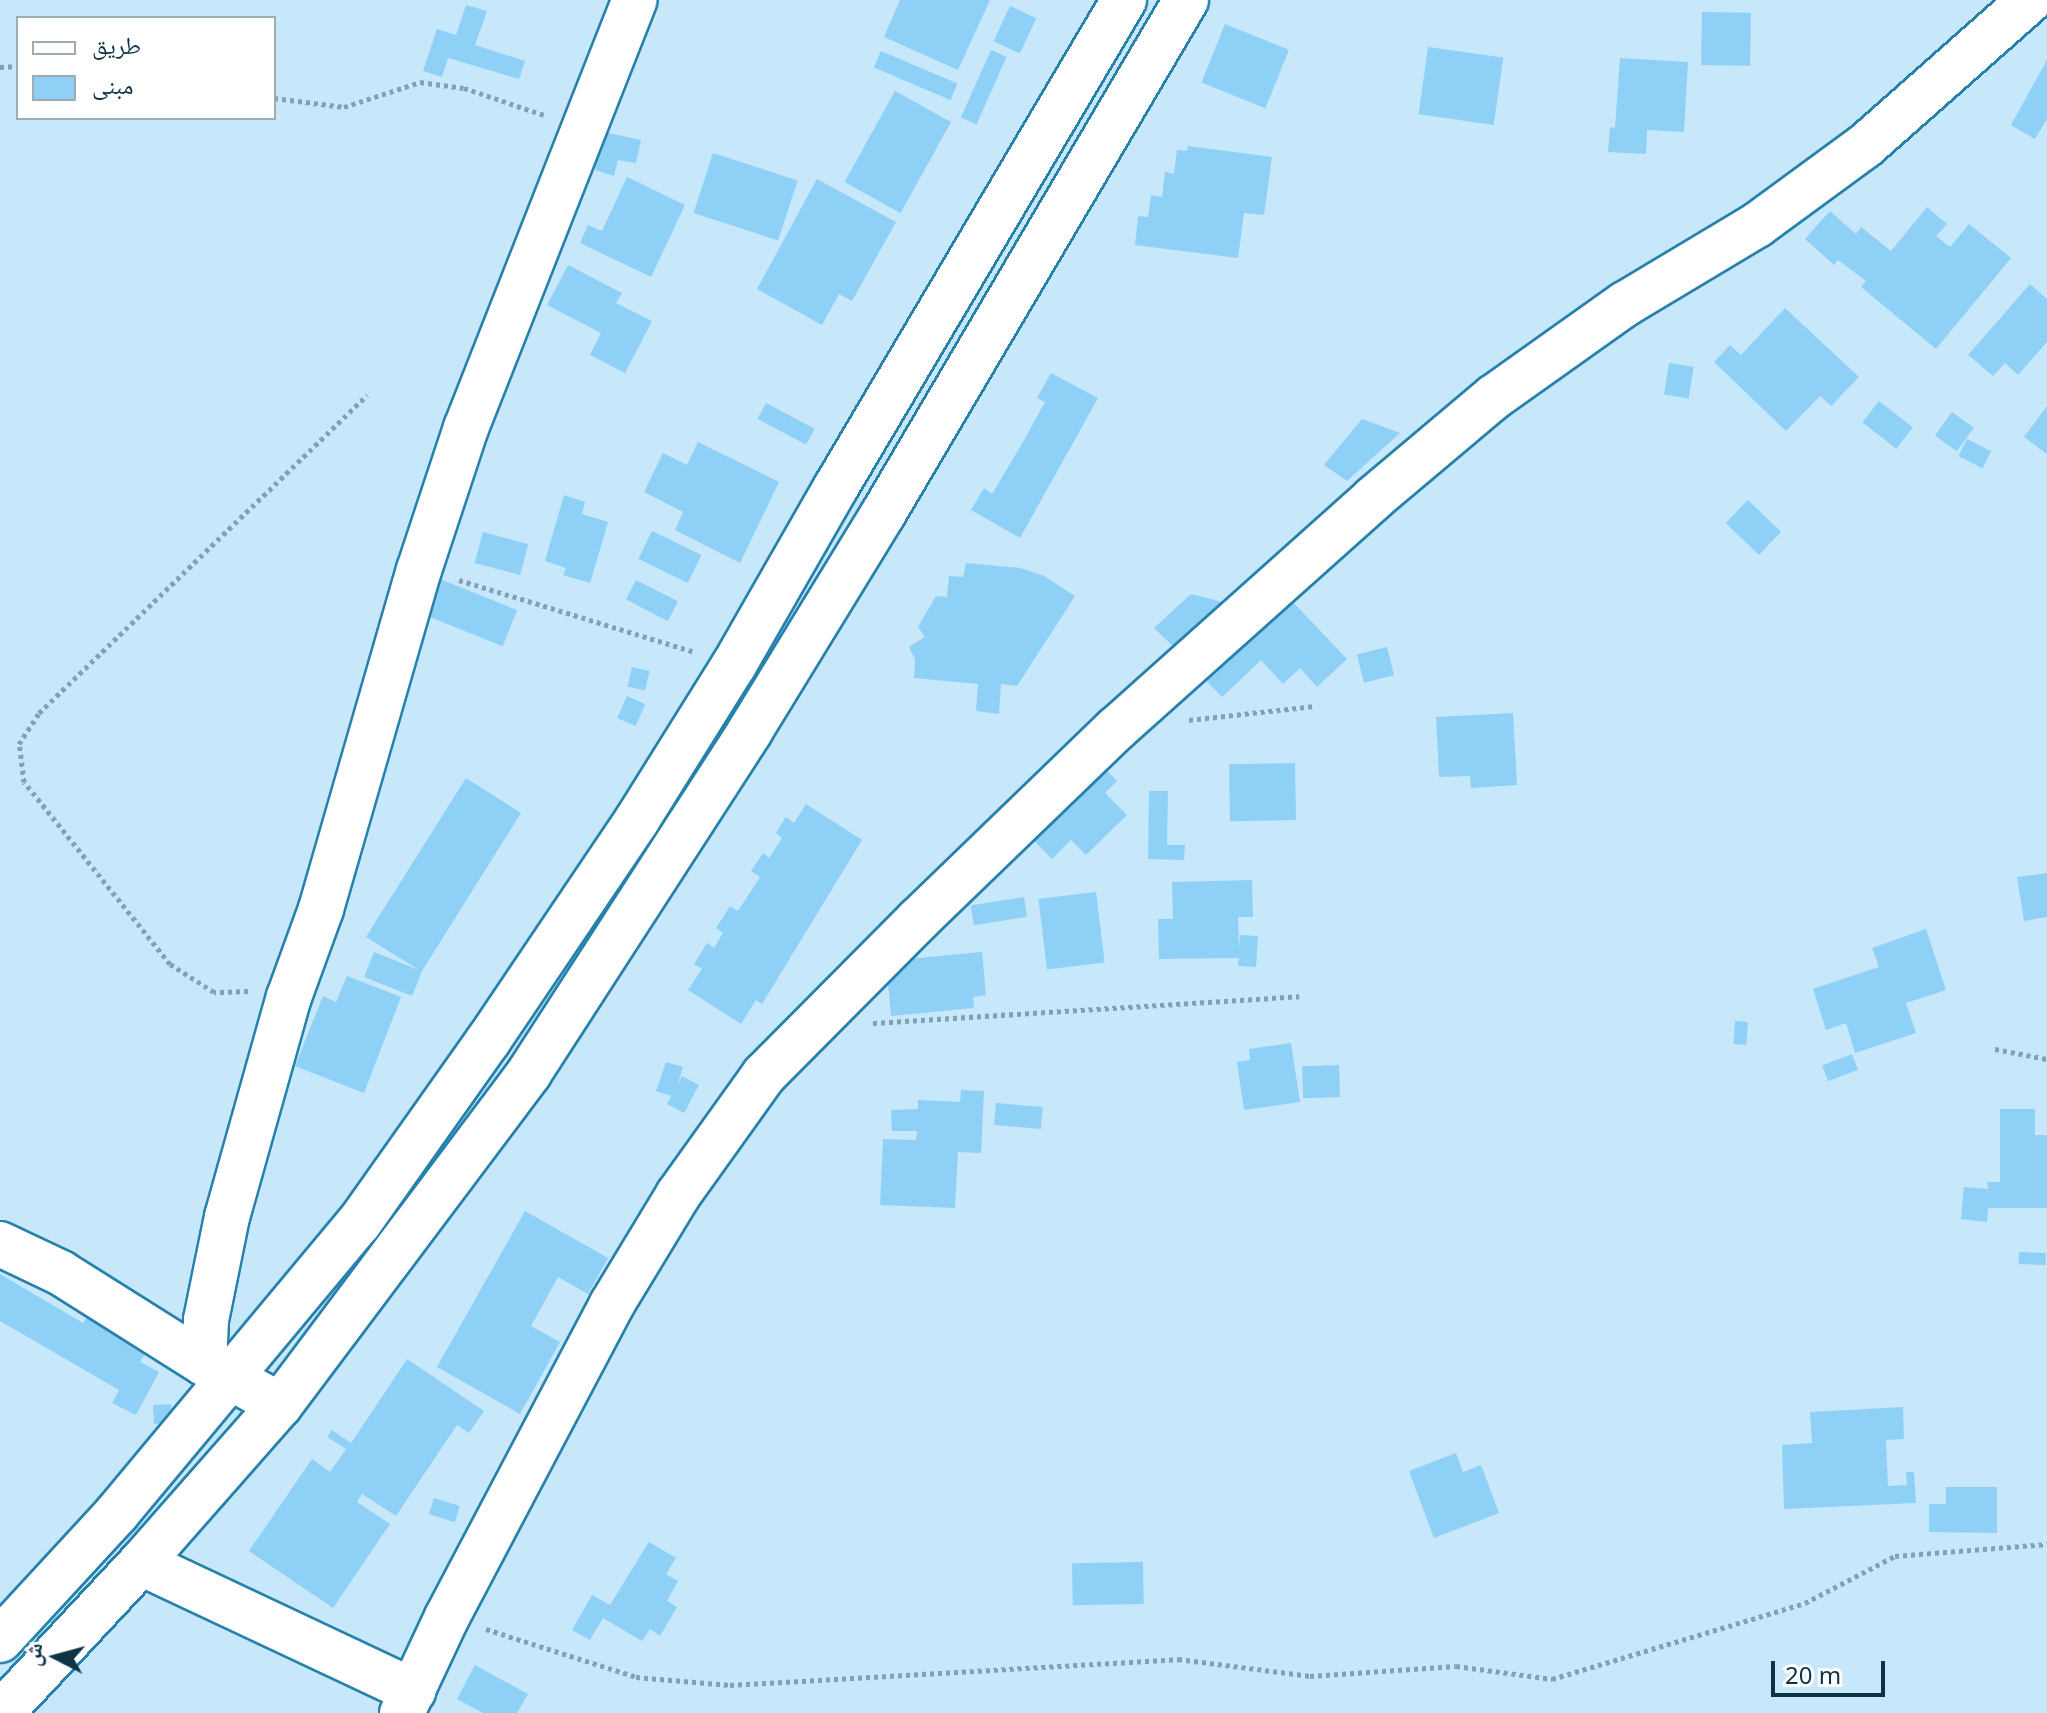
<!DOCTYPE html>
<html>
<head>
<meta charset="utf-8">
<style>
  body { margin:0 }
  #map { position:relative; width:2047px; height:1713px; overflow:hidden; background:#c7e7fa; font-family:"Noto Sans","Noto Naskh Arabic",sans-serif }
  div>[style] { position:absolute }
  .building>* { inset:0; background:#8fd1f6; transform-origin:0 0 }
  .path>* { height:5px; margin-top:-2.5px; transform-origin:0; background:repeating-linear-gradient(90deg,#7fa2b4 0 4px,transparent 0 8px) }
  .roads { filter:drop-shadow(2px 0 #2681ac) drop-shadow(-2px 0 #2681ac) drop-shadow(0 2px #2681ac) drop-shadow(0 -2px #2681ac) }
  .minor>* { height:44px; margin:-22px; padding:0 22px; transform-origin:22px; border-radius:22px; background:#fff }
  .major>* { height:44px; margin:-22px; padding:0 22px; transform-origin:22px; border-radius:22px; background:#fff }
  span { translate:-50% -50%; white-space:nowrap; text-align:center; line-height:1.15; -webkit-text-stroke:6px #fff; paint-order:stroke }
  .legend { position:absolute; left:16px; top:16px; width:260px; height:104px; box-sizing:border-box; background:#fff; border:2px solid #9eadb5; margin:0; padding:10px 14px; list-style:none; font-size:24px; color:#0d3345 }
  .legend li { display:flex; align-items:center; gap:16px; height:40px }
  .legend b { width:40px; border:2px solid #9eadb5 }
  .north { position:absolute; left:16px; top:1617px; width:80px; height:80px; -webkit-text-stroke:6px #fff; paint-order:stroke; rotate:276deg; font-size:22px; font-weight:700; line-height:32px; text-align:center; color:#0d3345 }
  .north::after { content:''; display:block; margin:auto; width:28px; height:36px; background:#0d3345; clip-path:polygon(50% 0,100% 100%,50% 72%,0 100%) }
  .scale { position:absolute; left:1771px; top:1661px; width:114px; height:36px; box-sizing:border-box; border:4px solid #0d3345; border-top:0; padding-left:10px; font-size:24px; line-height:28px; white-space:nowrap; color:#0d3345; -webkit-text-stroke:6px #fff; paint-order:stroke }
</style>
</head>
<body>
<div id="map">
  <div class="building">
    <div style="clip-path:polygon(900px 0,990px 0,958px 70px,884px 37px)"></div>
    <div style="clip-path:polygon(466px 5px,487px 11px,475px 45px,525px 61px,519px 79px,448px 58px,442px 77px,423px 71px,437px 29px,456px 35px)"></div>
    <div style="left:1010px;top:6px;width:29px;height:39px;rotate:25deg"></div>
    <div style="left:1702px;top:12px;width:49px;height:53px;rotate:1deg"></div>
    <div style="left:1225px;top:24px;width:69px;height:63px;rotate:22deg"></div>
    <div style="left:1428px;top:47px;width:76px;height:68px;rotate:8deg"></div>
    <div style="left:991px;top:50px;width:17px;height:74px;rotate:24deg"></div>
    <div style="left:881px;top:51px;width:83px;height:18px;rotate:23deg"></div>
    <div style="clip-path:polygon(1620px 58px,1688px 62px,1684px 132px,1647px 130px,1646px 154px,1608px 152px,1610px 127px,1615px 128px)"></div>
    <div style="clip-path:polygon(2047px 60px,2047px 119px,2035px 139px,2011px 125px)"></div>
    <div style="left:895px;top:91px;width:64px;height:104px;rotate:29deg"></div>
    <div style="clip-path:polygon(604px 132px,641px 140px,636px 163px,618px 160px,614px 176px,595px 170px)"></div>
    <div style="clip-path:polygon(1188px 146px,1272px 157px,1264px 215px,1244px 213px,1238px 258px,1135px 245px,1138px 216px,1148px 217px,1151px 195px,1162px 197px,1165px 172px,1174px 174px,1177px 150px,1187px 151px)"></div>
    <div style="left:713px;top:153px;width:89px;height:63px;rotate:18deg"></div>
    <div style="clip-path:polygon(627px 177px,685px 205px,651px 277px,580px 243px,588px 225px,602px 231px)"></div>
    <div style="clip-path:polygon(817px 179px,896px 222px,852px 301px,839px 294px,822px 325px,757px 289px)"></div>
    <div style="clip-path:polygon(1927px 207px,1947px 224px,1936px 236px,1950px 247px,1969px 224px,2011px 258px,1936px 349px,1861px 287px,1866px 281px,1838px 260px,1834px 265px,1805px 239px,1830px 211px,1856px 234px,1861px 227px,1891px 251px)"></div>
    <div style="clip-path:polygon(568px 265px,622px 293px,616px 303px,652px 321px,625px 373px,590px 355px,601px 333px,547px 305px)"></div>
    <div style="clip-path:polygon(2030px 284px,2047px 299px,2047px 342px,2018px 375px,2005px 363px,1993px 376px,1968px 355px)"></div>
    <div style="clip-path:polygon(1785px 308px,1859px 377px,1831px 406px,1820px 396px,1786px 431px,1714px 362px,1730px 345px,1741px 355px)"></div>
    <div style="left:1669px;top:363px;width:25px;height:32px;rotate:9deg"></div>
    <div style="clip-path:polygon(1051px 373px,1098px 398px,1020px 538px,971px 510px,984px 488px,992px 494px,1023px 442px,1045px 402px,1037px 398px)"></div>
    <div style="left:1879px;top:401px;width:43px;height:27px;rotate:38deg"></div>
    <div style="left:766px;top:403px;width:55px;height:18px;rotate:28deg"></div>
    <div style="clip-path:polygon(2047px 406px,2047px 454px,2024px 437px)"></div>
    <div style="left:1952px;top:412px;width:27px;height:29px;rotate:36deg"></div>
    <div style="clip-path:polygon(1362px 419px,1400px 433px,1347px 481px,1324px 465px)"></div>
    <div style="left:1967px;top:439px;width:27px;height:19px;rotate:27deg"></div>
    <div style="clip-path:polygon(698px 442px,779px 482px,740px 563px,675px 530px,683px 512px,644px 492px,663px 453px,687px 465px)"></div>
    <div style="clip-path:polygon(564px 495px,585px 502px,582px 514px,608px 522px,590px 583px,563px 575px,566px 568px,545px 561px)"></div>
    <div style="left:1748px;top:500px;width:46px;height:32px;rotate:44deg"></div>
    <div style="left:652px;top:531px;width:55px;height:31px;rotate:26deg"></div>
    <div style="left:483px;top:532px;width:47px;height:32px;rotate:15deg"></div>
    <div style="clip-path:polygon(966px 563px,1020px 568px,1044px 576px,1075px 596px,1017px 686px,1001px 684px,999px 714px,976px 711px,978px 684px,914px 678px,915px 659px,909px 647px,925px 637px,918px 627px,936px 596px,947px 597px,949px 576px,963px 577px)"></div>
    <div style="left:430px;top:575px;width:94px;height:39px;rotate:22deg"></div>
    <div style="left:636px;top:580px;width:47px;height:22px;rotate:27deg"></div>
    <div style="clip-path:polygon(1191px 594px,1230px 604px,1177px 650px,1154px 628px)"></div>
    <div style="clip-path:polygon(1288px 597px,1347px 659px,1317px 687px,1300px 668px,1283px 684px,1261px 660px,1222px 697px,1203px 677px)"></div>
    <div style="left:1387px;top:647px;width:29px;height:31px;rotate:76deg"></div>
    <div style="left:632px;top:667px;width:18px;height:20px;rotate:13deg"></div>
    <div style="left:627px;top:696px;width:20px;height:24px;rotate:24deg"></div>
    <div style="clip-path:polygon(1513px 713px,1517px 785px,1471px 788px,1470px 776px,1439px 777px,1436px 717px)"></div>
    <div style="clip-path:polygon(1094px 757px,1117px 781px,1105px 793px,1127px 815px,1086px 855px,1071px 840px,1052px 859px,1021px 828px)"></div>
    <div style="left:1295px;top:763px;width:57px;height:66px;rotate:89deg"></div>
    <div style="clip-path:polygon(466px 778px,521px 813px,422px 971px,412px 996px,364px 977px,374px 952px,419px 970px,366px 937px)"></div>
    <div style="clip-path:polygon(1149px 791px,1168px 791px,1167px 845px,1185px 845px,1184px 860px,1148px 859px)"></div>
    <div style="clip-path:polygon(806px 804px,862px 840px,762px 1004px,756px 1000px,741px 1024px,688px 990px,702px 969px,694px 964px,707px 943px,714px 948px,723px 933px,716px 928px,730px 906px,738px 911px,760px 877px,751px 871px,763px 853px,769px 858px,782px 838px,776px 833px,786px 817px,794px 823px)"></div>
    <div style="clip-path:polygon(2047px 873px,2047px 917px,2024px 921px,2017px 877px)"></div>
    <div style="clip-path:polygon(1252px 880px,1253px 917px,1238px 917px,1239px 949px,1240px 935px,1258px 936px,1256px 967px,1238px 966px,1239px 958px,1159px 959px,1158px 919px,1173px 919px,1172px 882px)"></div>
    <div style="left:1096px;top:892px;width:71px;height:58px;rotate:83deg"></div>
    <div style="left:1024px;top:897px;width:20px;height:54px;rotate:81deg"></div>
    <div style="clip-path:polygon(1926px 929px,1946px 990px,1906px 1003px,1916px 1033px,1855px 1053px,1846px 1023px,1826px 1030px,1813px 989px,1879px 967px,1872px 948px)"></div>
    <div style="clip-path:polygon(982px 952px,986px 995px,973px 997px,974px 1008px,891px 1016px,886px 961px)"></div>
    <div style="clip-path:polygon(347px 976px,401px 997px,364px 1093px,295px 1066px,323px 996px,336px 1002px)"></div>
    <div style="left:1735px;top:1021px;width:13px;height:23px;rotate:4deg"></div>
    <div style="clip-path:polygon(1291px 1043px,1300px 1102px,1244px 1110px,1237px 1062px,1250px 1060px,1249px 1049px)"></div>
    <div style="left:1852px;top:1054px;width:17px;height:32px;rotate:69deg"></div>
    <div style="clip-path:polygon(666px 1062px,683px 1067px,677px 1086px,682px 1076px,699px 1085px,684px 1113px,667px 1104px,671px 1096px,656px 1091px)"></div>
    <div style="left:1339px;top:1065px;width:32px;height:37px;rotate:88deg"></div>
    <div style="clip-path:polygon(961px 1090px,984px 1091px,981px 1153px,958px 1152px,955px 1208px,880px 1205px,883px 1139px,916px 1140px,917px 1131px,892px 1131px,891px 1110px,918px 1109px,918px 1100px,960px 1102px)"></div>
    <div style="left:996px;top:1103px;width:47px;height:22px;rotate:5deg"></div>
    <div style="clip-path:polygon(2000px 1109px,2035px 1109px,2035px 1135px,2047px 1135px,2047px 1208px,1988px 1208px,1987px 1222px,1961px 1219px,1964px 1187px,1988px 1189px,1987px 1182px,2000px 1182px)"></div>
    <div style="clip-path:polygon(525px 1211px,608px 1258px,588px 1294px,558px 1277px,531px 1326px,560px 1342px,520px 1414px,437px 1367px)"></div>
    <div style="left:2019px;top:1252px;width:27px;height:12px;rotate:2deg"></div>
    <div style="clip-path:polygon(0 1274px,83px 1323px,88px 1316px,147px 1350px,140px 1362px,159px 1372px,136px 1415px,112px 1403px,119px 1390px,0 1321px)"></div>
    <div style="clip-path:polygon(407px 1359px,484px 1411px,469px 1433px,457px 1425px,396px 1516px,362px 1494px,357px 1502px,390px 1524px,333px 1608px,249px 1551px,312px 1459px,330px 1472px,346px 1449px,327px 1437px,332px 1430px,351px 1443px)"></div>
    <div style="left:171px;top:1404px;width:19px;height:18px;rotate:87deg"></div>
    <div style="clip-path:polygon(1903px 1407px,1904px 1439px,1886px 1440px,1888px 1486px,1907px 1485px,1906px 1472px,1914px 1472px,1916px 1503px,1784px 1509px,1782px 1445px,1812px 1443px,1810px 1412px)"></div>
    <div style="clip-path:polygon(1456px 1453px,1463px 1472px,1481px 1465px,1499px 1513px,1434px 1538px,1409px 1471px)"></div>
    <div style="clip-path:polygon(1946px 1487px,1997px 1487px,1997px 1533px,1929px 1532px,1929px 1504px,1946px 1504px)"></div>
    <div style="left:434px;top:1498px;width:27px;height:17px;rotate:17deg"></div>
    <div style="clip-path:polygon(649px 1542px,676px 1558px,666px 1574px,678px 1581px,667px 1601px,677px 1607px,660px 1636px,650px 1629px,642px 1641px,603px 1618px,590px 1640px,572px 1630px,592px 1595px,610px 1605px)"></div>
    <div style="left:1143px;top:1562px;width:42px;height:71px;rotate:89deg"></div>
    <div style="clip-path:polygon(475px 1665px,528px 1694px,517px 1713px,483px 1713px,457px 1699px)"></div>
  </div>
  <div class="path">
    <div style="left:0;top:67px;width:18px;rotate:-3deg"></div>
    <div style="left:274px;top:98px;width:71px;rotate:7.3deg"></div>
    <div style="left:344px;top:107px;width:80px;rotate:-18.2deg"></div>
    <div style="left:420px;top:82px;width:44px;rotate:7.8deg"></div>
    <div style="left:464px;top:88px;width:88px;rotate:18.6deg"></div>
    <div style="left:459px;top:580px;width:246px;rotate:17deg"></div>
    <div style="left:1189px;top:720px;width:127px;rotate:-6.3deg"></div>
    <div style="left:248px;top:991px;width:34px;rotate:178deg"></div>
    <div style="left:214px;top:992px;width:52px;rotate:-147.5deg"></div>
    <div style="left:170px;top:964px;width:233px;rotate:-128.7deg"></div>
    <div style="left:24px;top:782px;width:38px;rotate:-97deg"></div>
    <div style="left:19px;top:744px;width:37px;rotate:-57deg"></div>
    <div style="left:39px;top:713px;width:457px;rotate:-44.1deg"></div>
    <div style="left:873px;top:1023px;width:427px;rotate:-3.6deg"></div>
    <div style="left:1995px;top:1049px;width:53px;rotate:10.9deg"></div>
    <div style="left:486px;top:1629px;width:157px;rotate:17.7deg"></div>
    <div style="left:636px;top:1677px;width:94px;rotate:4.9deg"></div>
    <div style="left:730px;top:1685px;width:449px;rotate:-3.3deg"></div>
    <div style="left:1178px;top:1659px;width:133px;rotate:7.3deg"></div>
    <div style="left:1310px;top:1676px;width:146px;rotate:-3.9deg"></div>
    <div style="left:1456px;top:1666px;width:97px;rotate:7.7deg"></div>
    <div style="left:1552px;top:1679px;width:264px;rotate:-16.7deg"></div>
    <div style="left:1805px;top:1603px;width:102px;rotate:-27.6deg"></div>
    <div style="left:1895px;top:1556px;width:152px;rotate:-4.5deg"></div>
  </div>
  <div class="roads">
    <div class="minor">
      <div style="left:0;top:1244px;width:68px;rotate:25.4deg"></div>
      <div style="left:61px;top:1273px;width:169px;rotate:32.2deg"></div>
      <div style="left:280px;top:1405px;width:87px;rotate:-151.1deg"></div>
      <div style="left:204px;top:1363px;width:43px;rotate:-87.3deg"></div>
      <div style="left:206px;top:1320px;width:105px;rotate:-78.5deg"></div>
      <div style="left:227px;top:1217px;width:229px;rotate:-74.3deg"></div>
      <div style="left:289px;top:997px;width:94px;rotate:-70deg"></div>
      <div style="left:321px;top:909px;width:353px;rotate:-73.9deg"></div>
      <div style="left:419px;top:570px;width:150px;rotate:-71.7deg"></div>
      <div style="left:466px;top:428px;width:460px;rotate:-68.5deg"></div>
      <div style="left:141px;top:1563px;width:301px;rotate:25.2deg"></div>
      <div style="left:402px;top:1713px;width:106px;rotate:-64.9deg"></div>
      <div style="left:447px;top:1617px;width:354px;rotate:-62.2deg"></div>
      <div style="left:612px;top:1304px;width:127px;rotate:-58.8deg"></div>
      <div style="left:678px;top:1195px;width:148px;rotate:-54.4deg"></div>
      <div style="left:764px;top:1075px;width:218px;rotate:-45.2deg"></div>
      <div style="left:918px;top:920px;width:275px;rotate:-44deg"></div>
      <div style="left:1116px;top:729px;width:346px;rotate:-41.8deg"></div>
      <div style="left:1374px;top:498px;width:157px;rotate:-40.1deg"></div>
      <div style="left:1494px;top:397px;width:161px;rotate:-35.4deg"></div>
      <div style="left:1625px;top:304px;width:154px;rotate:-30.9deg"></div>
      <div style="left:1757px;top:225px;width:134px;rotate:-36.2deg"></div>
      <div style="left:1865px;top:146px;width:220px;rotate:-41.5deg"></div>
    </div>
    <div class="major">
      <div style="left:0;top:1640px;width:173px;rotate:-47.3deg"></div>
      <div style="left:117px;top:1513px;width:378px;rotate:-50.2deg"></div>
      <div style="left:359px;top:1223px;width:223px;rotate:-54.7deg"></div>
      <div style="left:488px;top:1041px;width:267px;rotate:-56deg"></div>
      <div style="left:637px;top:820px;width:183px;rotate:-58deg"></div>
      <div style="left:734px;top:665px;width:205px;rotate:-60.2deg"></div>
      <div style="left:836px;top:487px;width:566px;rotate:-59.4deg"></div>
      <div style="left:1px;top:1713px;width:205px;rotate:-47deg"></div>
      <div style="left:141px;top:1563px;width:210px;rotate:-48.7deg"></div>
      <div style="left:280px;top:1405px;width:415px;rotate:-53.1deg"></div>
      <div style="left:529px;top:1073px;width:407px;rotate:-57.1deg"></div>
      <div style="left:750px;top:731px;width:255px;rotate:-58.5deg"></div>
      <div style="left:883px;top:514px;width:597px;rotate:-59.48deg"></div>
    </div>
  </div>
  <ul class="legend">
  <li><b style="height:10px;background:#fff"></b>طريق</li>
  <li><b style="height:22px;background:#8fd1f6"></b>مبنى</li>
  </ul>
  <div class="north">ش</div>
  <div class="scale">20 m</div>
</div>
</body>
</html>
